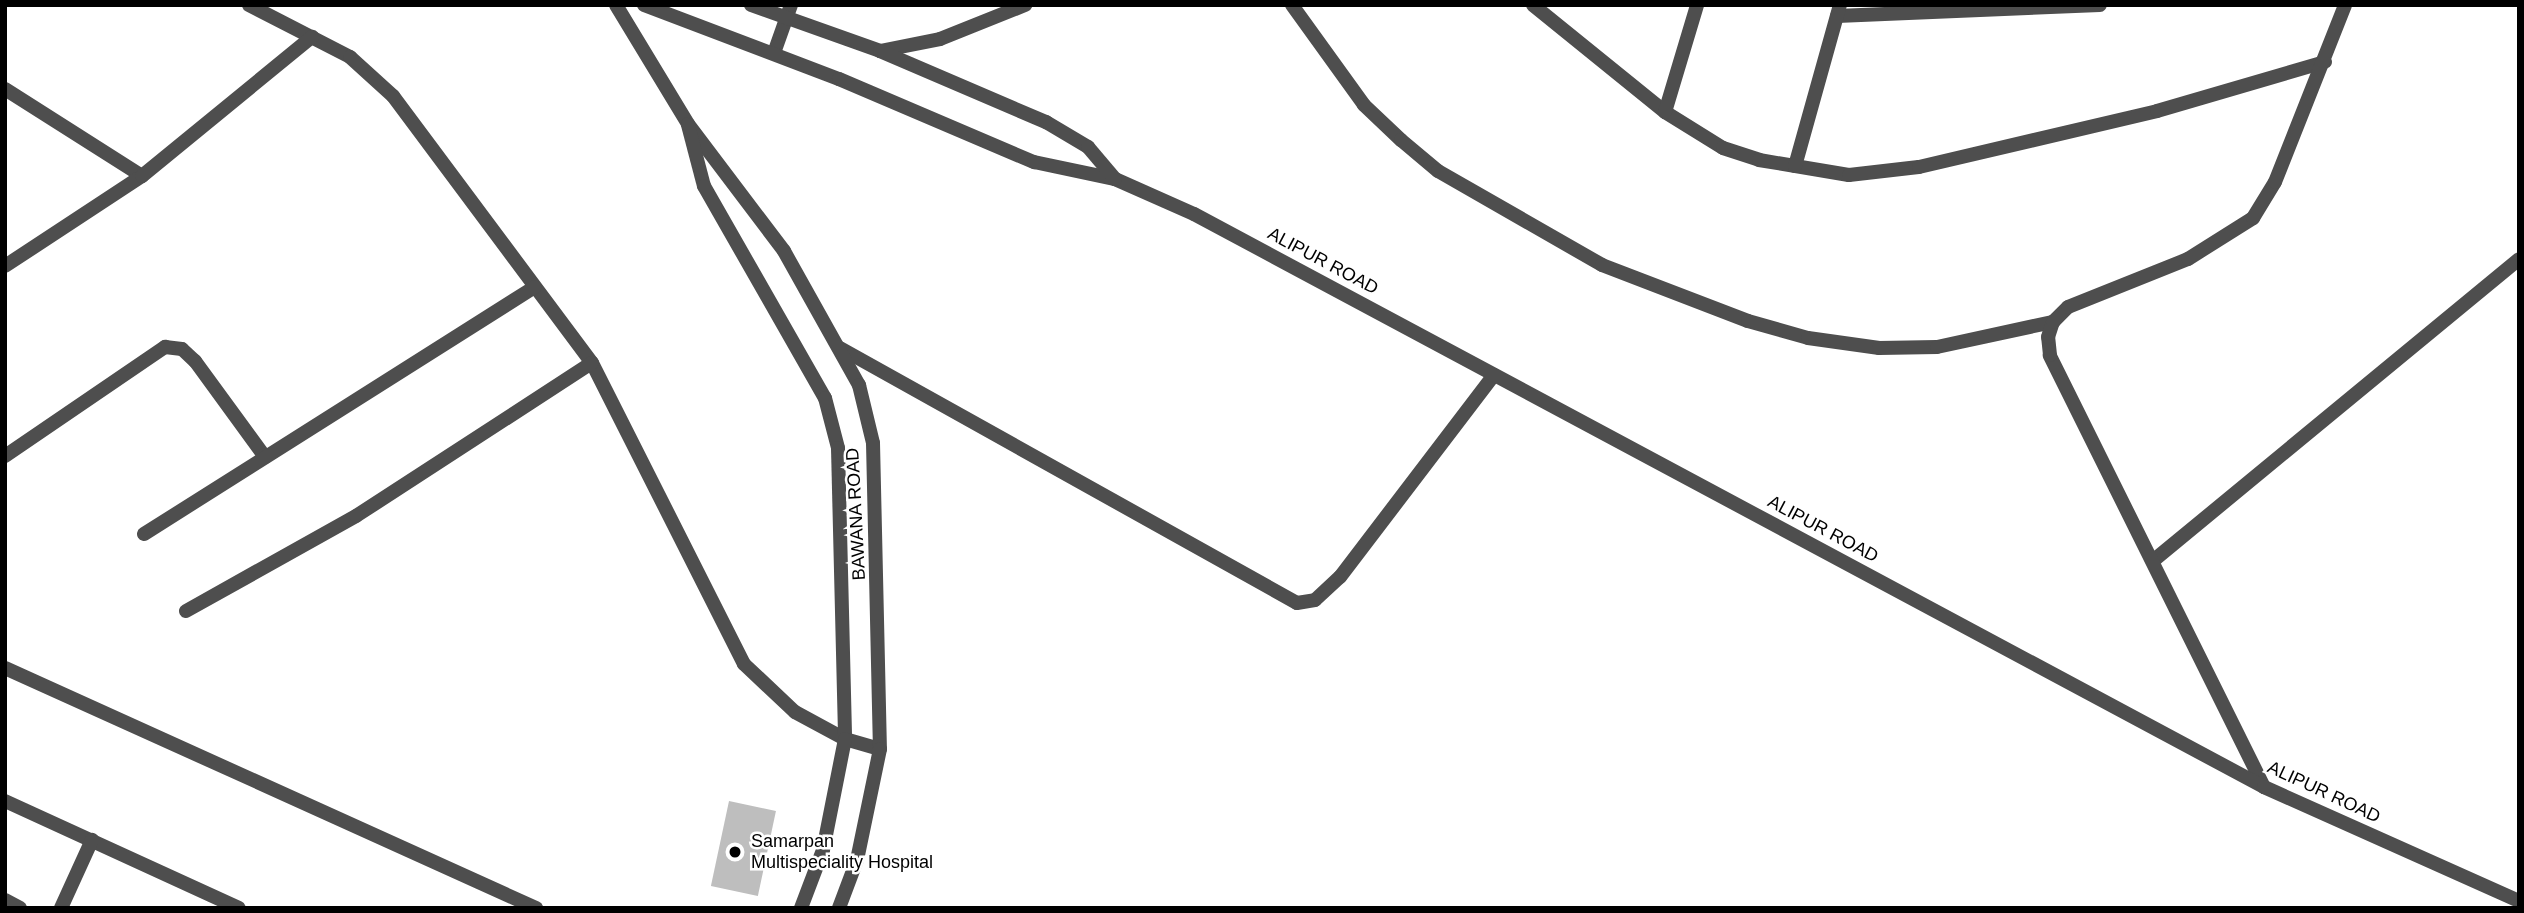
<!DOCTYPE html>
<html>
<head>
<meta charset="utf-8">
<style>
  body { margin:0 }
  #map { position:relative; width:2524px; height:913px; overflow:hidden; background:#fff; font-family:Helvetica,sans-serif }
  div>[style] { position:absolute }
  .building>* { inset:0; background:#bebebe; transform-origin:0 0 }
  .minor>* { height:14px; margin:-7px; padding:0 7px; transform-origin:7px; border-radius:7px; background:#4e4e4e }
  .tertiary>* { height:14px; margin:-7px; padding:0 7px; transform-origin:7px; border-radius:7px; background:#4e4e4e }
  .dots>* { width:19px; height:19px; translate:-50% -50%; box-sizing:border-box; border:4px solid #fff; border-radius:50% }
  span { translate:-50% -50%; white-space:nowrap; text-align:center; line-height:1.15; -webkit-text-stroke:5px #fff; paint-order:stroke }
  .street-label { font-size:18px; color:#000 }
  .poi-label { font-size:18px; color:#000 }
  .left { translate:0 -50%; text-align:left }
  .frame { position:absolute; inset:0; border:7px solid #000; pointer-events:none }
</style>
</head>
<body>
<div id="map">
  <div class="building">
    <div style="left:729px;top:801px;width:48px;height:87px;rotate:12deg"></div>
  </div>
  <div class="minor">
    <div style="left:249px;top:5px;width:114px;rotate:27.2deg"></div>
    <div style="left:350px;top:57px;width:58px;rotate:42.2deg"></div>
    <div style="left:393px;top:96px;width:333px;rotate:53.3deg"></div>
    <div style="left:592px;top:363px;width:337px;rotate:63.2deg"></div>
    <div style="left:744px;top:664px;width:70px;rotate:43.3deg"></div>
    <div style="left:795px;top:712px;width:57px;rotate:28.4deg"></div>
    <div style="left:845px;top:739px;width:36px;rotate:16deg"></div>
    <div style="left:1292px;top:5px;width:123px;rotate:54.2deg"></div>
    <div style="left:1364px;top:105px;width:51px;rotate:43.4deg"></div>
    <div style="left:1401px;top:140px;width:48px;rotate:40deg"></div>
    <div style="left:1438px;top:171px;width:189px;rotate:29.8deg"></div>
    <div style="left:1602px;top:265px;width:156px;rotate:21deg"></div>
    <div style="left:1748px;top:321px;width:62px;rotate:15.8deg"></div>
    <div style="left:1808px;top:338px;width:72px;rotate:8deg"></div>
    <div style="left:1879px;top:348px;width:58px;rotate:-1deg"></div>
    <div style="left:1937px;top:347px;width:119px;rotate:-12.2deg"></div>
    <div style="left:1533px;top:5px;width:170px;rotate:39deg"></div>
    <div style="left:1665px;top:112px;width:68px;rotate:31.8deg"></div>
    <div style="left:1723px;top:148px;width:38px;rotate:18deg"></div>
    <div style="left:1759px;top:160px;width:91px;rotate:9.5deg"></div>
    <div style="left:1849px;top:175px;width:70px;rotate:-6.5deg"></div>
    <div style="left:1919px;top:167px;width:244px;rotate:-13.2deg"></div>
    <div style="left:2157px;top:111px;width:175px;rotate:-16.3deg"></div>
    <div style="left:1837px;top:16px;width:263px;rotate:-2.4deg"></div>
    <div style="left:880px;top:51px;width:61px;rotate:-11.3deg"></div>
    <div style="left:940px;top:39px;width:92px;rotate:-21.8deg"></div>
    <div style="left:774px;top:53px;width:51px;rotate:-70.5deg"></div>
    <div style="left:5px;top:89px;width:162px;rotate:32.4deg"></div>
    <div style="left:1665px;top:112px;width:112px;rotate:-73.3deg"></div>
    <div style="left:1795px;top:166px;width:167px;rotate:-74.4deg"></div>
    <div style="left:5px;top:266px;width:164px;rotate:-33.3deg"></div>
    <div style="left:142px;top:176px;width:220px;rotate:-39.3deg"></div>
    <div style="left:840px;top:348px;width:523px;rotate:29.16deg"></div>
    <div style="left:1297px;top:603px;width:18px;rotate:-9deg"></div>
    <div style="left:1315px;top:600px;width:34px;rotate:-43deg"></div>
    <div style="left:1340px;top:577px;width:254px;rotate:-52.7deg"></div>
    <div style="left:5px;top:456px;width:194px;rotate:-34.3deg"></div>
    <div style="left:165px;top:347px;width:17px;rotate:7deg"></div>
    <div style="left:182px;top:349px;width:18px;rotate:43deg"></div>
    <div style="left:195px;top:361px;width:119px;rotate:53.9deg"></div>
    <div style="left:144px;top:534px;width:462px;rotate:-32.3deg"></div>
    <div style="left:2154px;top:560px;width:473px;rotate:-39.5deg"></div>
    <div style="left:186px;top:611px;width:195px;rotate:-29.2deg"></div>
    <div style="left:356px;top:516px;width:281px;rotate:-33deg"></div>
    <div style="left:5px;top:668px;width:583px;rotate:24.32deg"></div>
    <div style="left:2264px;top:787px;width:482px;rotate:-116.4deg"></div>
    <div style="left:2050px;top:355px;width:18px;rotate:-96deg"></div>
    <div style="left:2048px;top:337px;width:16px;rotate:-72deg"></div>
    <div style="left:2053px;top:322px;width:21px;rotate:-45deg"></div>
    <div style="left:2068px;top:307px;width:129px;rotate:-21.8deg"></div>
    <div style="left:2188px;top:259px;width:77px;rotate:-32.2deg"></div>
    <div style="left:2253px;top:218px;width:42px;rotate:-58.6deg"></div>
    <div style="left:2275px;top:182px;width:190px;rotate:-68.4deg"></div>
    <div style="left:5px;top:801px;width:257px;rotate:24.6deg"></div>
    <div style="left:5px;top:900px;width:17px;rotate:28deg"></div>
    <div style="left:61px;top:908px;width:75px;rotate:-65.5deg"></div>
  </div>
  <div class="tertiary">
    <div style="left:616px;top:5px;width:139px;rotate:58.8deg"></div>
    <div style="left:688px;top:124px;width:159px;rotate:52.9deg"></div>
    <div style="left:784px;top:251px;width:154px;rotate:60.8deg"></div>
    <div style="left:859px;top:385px;width:60px;rotate:76.4deg"></div>
    <div style="left:873px;top:443px;width:306px;rotate:88.7deg"></div>
    <div style="left:880px;top:749px;width:113px;rotate:101.7deg"></div>
    <div style="left:857px;top:860px;width:51px;rotate:110.6deg"></div>
    <div style="left:644px;top:5px;width:209px;rotate:20.8deg"></div>
    <div style="left:839px;top:79px;width:212px;rotate:23.1deg"></div>
    <div style="left:1034px;top:162px;width:83px;rotate:11.9deg"></div>
    <div style="left:1115px;top:179px;width:86px;rotate:23.9deg"></div>
    <div style="left:1194px;top:214px;width:1214px;rotate:28.17deg"></div>
    <div style="left:2264px;top:787px;width:279px;rotate:24.1deg"></div>
    <div style="left:751px;top:5px;width:137px;rotate:19.6deg"></div>
    <div style="left:880px;top:51px;width:181px;rotate:23.2deg"></div>
    <div style="left:1046px;top:122px;width:49px;rotate:30.8deg"></div>
    <div style="left:1088px;top:147px;width:42px;rotate:49.8deg"></div>
    <div style="left:688px;top:125px;width:63px;rotate:75.3deg"></div>
    <div style="left:704px;top:186px;width:244px;rotate:60.3deg"></div>
    <div style="left:825px;top:398px;width:52px;rotate:75.4deg"></div>
    <div style="left:838px;top:448px;width:291px;rotate:88.6deg"></div>
    <div style="left:845px;top:739px;width:113px;rotate:101.2deg"></div>
    <div style="left:823px;top:850px;width:62px;rotate:110.8deg"></div>
  </div>
  <div class="dots">
    <div style="left:735px;top:852px;background:#000"></div>
  </div>
  <div class="street-label">
    <span style="left:1323px;top:261px;rotate:28deg">ALIPUR ROAD</span>
    <span style="left:856px;top:514px;rotate:-93deg">BAWANA ROAD</span>
    <span style="left:1823px;top:529px;rotate:28deg">ALIPUR ROAD</span>
    <span style="left:2324px;top:792px;rotate:25deg">ALIPUR ROAD</span>
  </div>
  <div class="poi-label">
    <span class="left" style="left:751px;top:852px">Samarpan<br>Multispeciality Hospital</span>
  </div>
  <div class="frame"></div>
</div>
</body>
</html>
